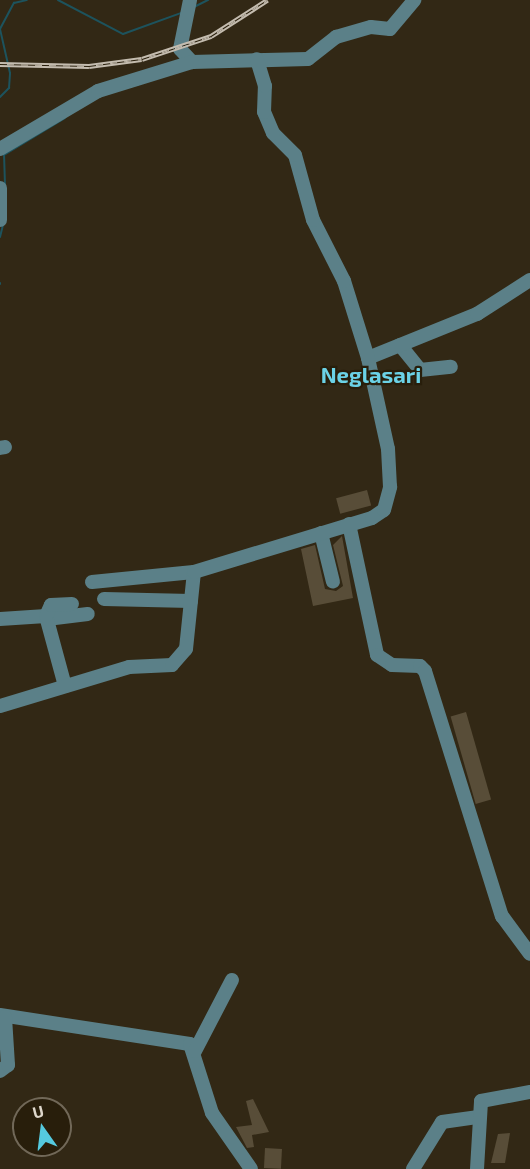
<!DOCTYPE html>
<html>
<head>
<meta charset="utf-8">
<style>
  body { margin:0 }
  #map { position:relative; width:530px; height:1169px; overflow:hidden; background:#322815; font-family:"Exo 2",sans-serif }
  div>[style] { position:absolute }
  .stream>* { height:2px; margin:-1px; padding:0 1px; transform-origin:1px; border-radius:1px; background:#1d535d }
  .building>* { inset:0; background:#584d38; transform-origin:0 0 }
  .minor>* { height:14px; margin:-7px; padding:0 7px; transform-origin:7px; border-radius:7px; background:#5b8088 }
  .rail>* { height:4.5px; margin-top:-2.25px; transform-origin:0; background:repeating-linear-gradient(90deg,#281e0b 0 7px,#c4bcaf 0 14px); box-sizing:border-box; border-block:2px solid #c4bcaf }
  span { translate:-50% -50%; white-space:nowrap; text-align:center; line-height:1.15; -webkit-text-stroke:4.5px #281e0b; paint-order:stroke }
  .quarter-label { font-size:22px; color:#6bd2e6; font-weight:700 }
  .north { position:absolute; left:12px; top:1097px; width:60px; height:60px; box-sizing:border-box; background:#281e0b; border:2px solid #716858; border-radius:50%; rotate:346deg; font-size:16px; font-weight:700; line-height:24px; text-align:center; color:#ded7cb }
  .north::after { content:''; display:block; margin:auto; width:21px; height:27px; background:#55cadf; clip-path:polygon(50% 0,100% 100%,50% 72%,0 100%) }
</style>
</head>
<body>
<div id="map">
  <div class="stream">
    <div style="left:58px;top:0;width:73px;rotate:27.6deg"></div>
    <div style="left:123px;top:34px;width:62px;rotate:-19.9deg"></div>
    <div style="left:194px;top:7px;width:16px;rotate:-27deg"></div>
    <div style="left:0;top:97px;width:13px;rotate:-45deg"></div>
    <div style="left:9px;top:88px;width:15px;rotate:-86deg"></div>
    <div style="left:10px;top:73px;width:45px;rotate:-102.8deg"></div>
    <div style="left:0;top:29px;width:30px;rotate:-62deg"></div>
    <div style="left:14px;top:3px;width:13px;rotate:-13deg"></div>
    <div style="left:6px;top:217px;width:62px;rotate:-91.8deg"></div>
    <div style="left:4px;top:155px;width:71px;rotate:-31.2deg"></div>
    <div style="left:0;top:237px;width:12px;rotate:-76deg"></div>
    <div style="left:0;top:283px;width:1px;rotate:90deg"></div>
  </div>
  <div class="building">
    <div style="left:367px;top:490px;width:16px;height:32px;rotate:75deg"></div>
    <div style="clip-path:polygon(342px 536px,353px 598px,313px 606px,301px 549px,315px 545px,325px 589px,336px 591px,343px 586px,333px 545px)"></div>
    <div style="left:466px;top:712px;width:91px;height:16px;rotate:74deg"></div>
    <div style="clip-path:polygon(253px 1099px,269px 1132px,252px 1135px,254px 1147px,247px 1148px,236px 1127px,252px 1125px,246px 1101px)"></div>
    <div style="clip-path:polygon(510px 1133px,505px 1163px,491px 1163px,498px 1134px)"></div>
    <div style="left:265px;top:1148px;width:17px;height:20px;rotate:3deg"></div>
  </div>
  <div class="minor">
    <div style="left:190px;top:0;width:50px;rotate:101.5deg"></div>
    <div style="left:180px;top:49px;width:18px;rotate:47deg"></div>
    <div style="left:192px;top:62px;width:116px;rotate:-1.5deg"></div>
    <div style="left:308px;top:59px;width:36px;rotate:-38deg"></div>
    <div style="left:336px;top:37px;width:36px;rotate:-16deg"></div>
    <div style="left:371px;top:27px;width:19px;rotate:6deg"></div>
    <div style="left:390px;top:29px;width:38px;rotate:-50deg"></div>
    <div style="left:0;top:149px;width:114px;rotate:-30.6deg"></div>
    <div style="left:98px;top:91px;width:98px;rotate:-17.1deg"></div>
    <div style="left:0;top:188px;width:32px;rotate:90deg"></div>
    <div style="left:400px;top:345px;width:32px;rotate:51deg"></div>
    <div style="left:420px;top:370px;width:31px;rotate:-6deg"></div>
    <div style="left:368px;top:358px;width:118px;rotate:-22deg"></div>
    <div style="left:477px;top:314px;width:63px;rotate:-32.7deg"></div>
    <div style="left:0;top:448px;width:5px;rotate:-11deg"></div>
    <div style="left:349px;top:524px;width:134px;rotate:77.9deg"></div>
    <div style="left:377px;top:655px;width:18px;rotate:34deg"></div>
    <div style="left:392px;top:665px;width:28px;rotate:2deg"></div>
    <div style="left:420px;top:666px;width:7px;rotate:45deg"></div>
    <div style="left:425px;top:671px;width:257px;rotate:72.6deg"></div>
    <div style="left:502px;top:916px;width:47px;rotate:53.6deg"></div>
    <div style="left:321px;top:533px;width:50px;rotate:76.2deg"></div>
    <div style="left:92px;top:582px;width:102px;rotate:-5.6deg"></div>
    <div style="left:104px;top:599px;width:87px;rotate:1.3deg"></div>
    <div style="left:0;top:619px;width:46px;rotate:-3.7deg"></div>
    <div style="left:47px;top:619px;width:41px;rotate:-7deg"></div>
    <div style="left:65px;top:686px;width:73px;rotate:-105.2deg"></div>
    <div style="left:46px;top:616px;width:12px;rotate:-66deg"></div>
    <div style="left:51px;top:605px;width:21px;rotate:-3deg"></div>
    <div style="left:0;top:706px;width:135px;rotate:-16.8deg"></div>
    <div style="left:129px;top:667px;width:43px;rotate:-2.7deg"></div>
    <div style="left:172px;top:665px;width:21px;rotate:-49deg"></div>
    <div style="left:186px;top:649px;width:77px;rotate:-84.1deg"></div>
    <div style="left:194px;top:572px;width:186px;rotate:-16.9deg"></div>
    <div style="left:372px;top:518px;width:14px;rotate:-34deg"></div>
    <div style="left:384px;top:510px;width:24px;rotate:-75deg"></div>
    <div style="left:390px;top:487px;width:38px;rotate:-93deg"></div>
    <div style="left:388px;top:449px;width:93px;rotate:-102.4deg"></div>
    <div style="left:368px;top:358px;width:81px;rotate:-107.3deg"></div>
    <div style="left:344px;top:281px;width:68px;rotate:-116.9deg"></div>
    <div style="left:313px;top:220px;width:67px;rotate:-105.5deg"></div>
    <div style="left:295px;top:155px;width:31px;rotate:-135deg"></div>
    <div style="left:273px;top:133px;width:23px;rotate:-113deg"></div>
    <div style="left:264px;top:112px;width:26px;rotate:-88deg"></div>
    <div style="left:265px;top:86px;width:28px;rotate:-107deg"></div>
    <div style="left:0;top:1015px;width:192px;rotate:8.7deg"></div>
    <div style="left:190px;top:1044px;width:72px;rotate:72.3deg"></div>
    <div style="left:212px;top:1113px;width:68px;rotate:55.1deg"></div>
    <div style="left:195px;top:1051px;width:80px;rotate:-62.5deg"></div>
    <div style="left:0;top:1071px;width:10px;rotate:-37deg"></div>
    <div style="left:8px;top:1065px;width:48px;rotate:-93.6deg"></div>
    <div style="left:413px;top:1169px;width:55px;rotate:-58.3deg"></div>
    <div style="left:442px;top:1122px;width:37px;rotate:-8deg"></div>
    <div style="left:477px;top:1169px;width:68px;rotate:-86.6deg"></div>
    <div style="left:481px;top:1101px;width:50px;rotate:-10.4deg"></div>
  </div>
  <div class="rail">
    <div style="left:0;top:64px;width:89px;rotate:1.3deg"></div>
    <div style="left:89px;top:66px;width:53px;rotate:-7.5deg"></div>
    <div style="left:142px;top:59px;width:73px;rotate:-18.4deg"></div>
    <div style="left:211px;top:36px;width:67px;rotate:-32.7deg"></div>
  </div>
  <div class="quarter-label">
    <span style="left:371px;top:375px">Neglasari</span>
  </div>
  <div class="north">U</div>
</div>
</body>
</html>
